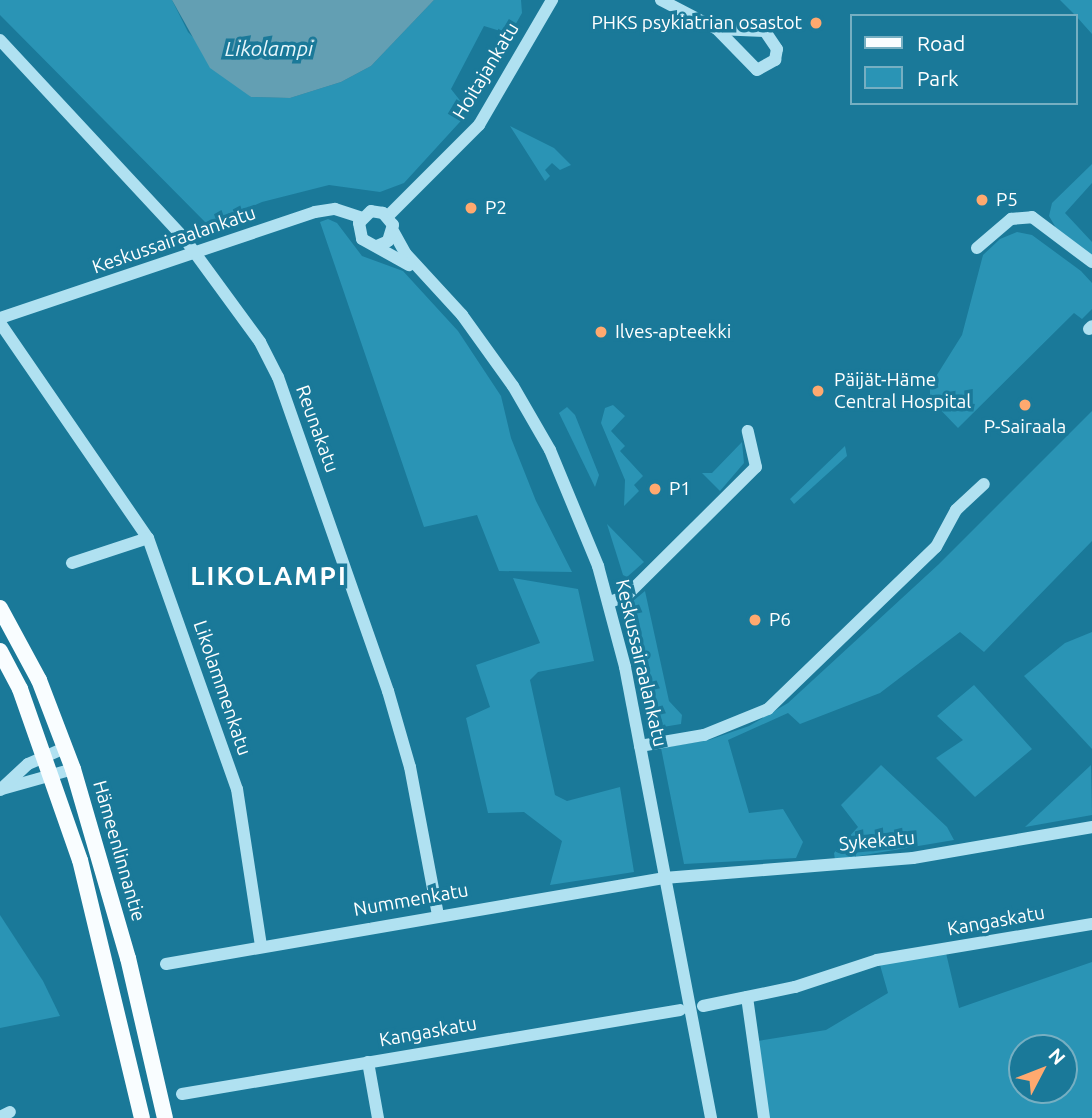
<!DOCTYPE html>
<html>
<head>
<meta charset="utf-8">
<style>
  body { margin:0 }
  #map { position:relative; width:1092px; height:1118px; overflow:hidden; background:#1a7999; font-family:Ubuntu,sans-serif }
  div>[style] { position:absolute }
  .green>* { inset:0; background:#2a94b5 }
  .water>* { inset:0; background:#639fb3 }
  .minor>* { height:12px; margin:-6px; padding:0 6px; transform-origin:6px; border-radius:6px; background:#b0e1f1 }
  .major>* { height:16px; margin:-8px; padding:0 8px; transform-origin:8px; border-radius:8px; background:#f9fdff }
  .dots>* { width:19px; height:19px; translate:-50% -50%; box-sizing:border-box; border:4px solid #1a7999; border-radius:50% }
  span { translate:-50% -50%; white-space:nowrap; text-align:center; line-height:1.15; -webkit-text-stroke:7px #1a7999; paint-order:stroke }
  .poi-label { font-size:19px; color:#fff }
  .right { translate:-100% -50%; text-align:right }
  .left { translate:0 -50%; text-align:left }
  .street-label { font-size:19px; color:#fff }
  .water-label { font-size:21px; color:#e8f7fc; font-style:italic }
  .district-label { font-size:26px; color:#fff; font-weight:700; letter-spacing:2px }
  .legend { position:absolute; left:850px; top:14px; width:228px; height:91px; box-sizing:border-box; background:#1a7999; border:2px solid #76afc2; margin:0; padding:9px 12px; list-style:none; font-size:21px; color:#fff }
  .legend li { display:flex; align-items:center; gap:14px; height:35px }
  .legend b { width:35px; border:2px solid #76afc2 }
  .north { position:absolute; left:1008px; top:1034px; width:70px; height:70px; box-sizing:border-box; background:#1a7999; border:2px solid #76afc2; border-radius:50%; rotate:48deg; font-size:19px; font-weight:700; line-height:28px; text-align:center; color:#fff }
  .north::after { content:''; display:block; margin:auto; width:24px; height:32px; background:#ffa96f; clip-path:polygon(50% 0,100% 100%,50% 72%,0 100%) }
</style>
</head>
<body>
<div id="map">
  <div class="green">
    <div style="clip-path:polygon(0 0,172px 0,188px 32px,251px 97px,290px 98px,341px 82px,371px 66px,434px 0,521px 0,522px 13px,510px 34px,484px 26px,451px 89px,469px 112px,404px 183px,380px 192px,329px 185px,262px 202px,208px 225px,0 15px)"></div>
    <div style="clip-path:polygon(1060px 0,1092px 0,1092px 34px,1076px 16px)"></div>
    <div style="clip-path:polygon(510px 126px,554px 148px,571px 165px,560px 170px,552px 163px,545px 170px,550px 176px,545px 181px)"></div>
    <div style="clip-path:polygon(1092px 164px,1092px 183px,1065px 213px,1092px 242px,1092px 255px,1056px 228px,1049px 216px,1052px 203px)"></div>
    <div style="clip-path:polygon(328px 219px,337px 223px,362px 256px,403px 271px,458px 331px,501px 396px,511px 438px,536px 501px,572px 572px,499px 571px,477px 515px,424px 527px,320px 222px)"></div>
    <div style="clip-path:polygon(1017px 232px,1032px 235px,1081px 271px,1092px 283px,1092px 309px,1082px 319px,1074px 313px,958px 428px,930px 399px,930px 386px,962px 335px,983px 255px,1000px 239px)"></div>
    <div style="clip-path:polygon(613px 405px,625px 416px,611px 431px,625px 446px,620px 451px,643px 476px,634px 485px,639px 491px,624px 506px,625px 480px,601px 423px,605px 408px)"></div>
    <div style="clip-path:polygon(567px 407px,575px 415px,599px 475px,595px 487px,559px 413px)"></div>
    <div style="clip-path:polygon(1092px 411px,1092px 541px,984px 652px,960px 632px,880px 693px,800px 724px,788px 713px,728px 740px,749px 813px,783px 809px,803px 842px,796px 858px,684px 864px,661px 748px,709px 740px,749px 726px,788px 703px,939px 564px)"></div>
    <div style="clip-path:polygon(742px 442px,744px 463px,720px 491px,702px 473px,712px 473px)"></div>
    <div style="clip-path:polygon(845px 446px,847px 456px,794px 504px,790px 499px)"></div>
    <div style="clip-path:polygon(607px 524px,644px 562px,627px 577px,623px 575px)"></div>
    <div style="clip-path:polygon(513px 578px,578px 589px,594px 661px,538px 672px,530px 680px,555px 795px,567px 801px,620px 787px,634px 872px,550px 885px,562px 841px,524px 812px,488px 813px,466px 718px,490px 707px,476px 665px,540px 643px)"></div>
    <div style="clip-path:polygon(645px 591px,669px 701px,682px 715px,681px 724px,657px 728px,633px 601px)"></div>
    <div style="clip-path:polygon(1092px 632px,1092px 749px,1024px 676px,1065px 643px)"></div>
    <div style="clip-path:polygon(974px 685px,1032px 749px,975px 797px,936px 758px,963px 740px,937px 716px)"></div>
    <div style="clip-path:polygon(881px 765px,947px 827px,954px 840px,835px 860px,834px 853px,858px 827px,841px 805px)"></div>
    <div style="clip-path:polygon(1091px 765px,1092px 815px,1025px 827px)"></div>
    <div style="clip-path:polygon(0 915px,43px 981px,60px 1016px,0 1028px)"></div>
    <div style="clip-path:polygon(evenodd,946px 953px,959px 1008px,1092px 962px,1092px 1118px,767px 1118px,758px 1041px,826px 1030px,888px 993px,880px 965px,946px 953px,1022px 1048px,1064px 1048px,1064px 1090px,1022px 1090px,1022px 1048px)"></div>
  </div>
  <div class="water">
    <div style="clip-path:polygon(172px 0,434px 0,371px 66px,341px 82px,290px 98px,251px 97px,210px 68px)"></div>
  </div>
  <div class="minor">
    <div style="left:661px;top:0;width:63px;rotate:27.4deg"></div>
    <div style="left:717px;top:29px;width:57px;rotate:45.7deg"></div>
    <div style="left:757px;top:70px;width:21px;rotate:-29deg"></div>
    <div style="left:775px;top:60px;width:11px;rotate:-80deg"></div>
    <div style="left:777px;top:49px;width:22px;rotate:-124deg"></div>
    <div style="left:765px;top:31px;width:48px;rotate:-177.6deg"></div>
    <div style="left:0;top:40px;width:270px;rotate:47.1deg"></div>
    <div style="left:184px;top:238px;width:129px;rotate:53.8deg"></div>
    <div style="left:260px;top:342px;width:39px;rotate:63deg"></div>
    <div style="left:278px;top:377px;width:333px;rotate:70.7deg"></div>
    <div style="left:388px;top:691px;width:79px;rotate:73.9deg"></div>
    <div style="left:410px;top:767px;width:151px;rotate:79.3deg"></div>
    <div style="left:388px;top:216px;width:129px;rotate:-45deg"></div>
    <div style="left:479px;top:125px;width:145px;rotate:-59.7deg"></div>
    <div style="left:393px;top:231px;width:26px;rotate:61deg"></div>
    <div style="left:406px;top:254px;width:83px;rotate:47.4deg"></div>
    <div style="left:462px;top:315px;width:87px;rotate:54.3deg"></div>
    <div style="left:513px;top:386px;width:74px;rotate:60deg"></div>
    <div style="left:550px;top:450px;width:126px;rotate:67.5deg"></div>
    <div style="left:598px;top:566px;width:105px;rotate:75deg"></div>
    <div style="left:625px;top:667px;width:459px;rotate:79.2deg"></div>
    <div style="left:377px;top:246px;width:12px;rotate:-24deg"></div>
    <div style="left:388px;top:241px;width:17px;rotate:-73deg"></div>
    <div style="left:393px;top:225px;width:16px;rotate:-130deg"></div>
    <div style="left:383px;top:213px;width:12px;rotate:-171deg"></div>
    <div style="left:371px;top:211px;width:17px;rotate:135deg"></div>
    <div style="left:359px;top:223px;width:16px;rotate:79deg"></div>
    <div style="left:362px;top:239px;width:54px;rotate:29deg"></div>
    <div style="left:977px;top:248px;width:45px;rotate:-40.5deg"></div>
    <div style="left:1011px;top:219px;width:21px;rotate:-5deg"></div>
    <div style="left:1032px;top:217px;width:75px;rotate:36.9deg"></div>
    <div style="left:0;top:318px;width:332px;rotate:-18.6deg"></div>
    <div style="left:315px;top:212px;width:20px;rotate:-9deg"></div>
    <div style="left:335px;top:209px;width:28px;rotate:18deg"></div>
    <div style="left:0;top:323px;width:261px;rotate:55.5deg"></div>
    <div style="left:148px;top:538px;width:266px;rotate:70.5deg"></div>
    <div style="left:237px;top:789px;width:158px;rotate:81.3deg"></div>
    <div style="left:1089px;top:329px;width:4px;rotate:-45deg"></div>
    <div style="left:72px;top:563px;width:80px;rotate:-18.2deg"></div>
    <div style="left:610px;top:602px;width:17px;rotate:-21deg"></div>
    <div style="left:626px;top:596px;width:183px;rotate:-44.8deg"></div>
    <div style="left:756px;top:467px;width:37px;rotate:-103deg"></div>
    <div style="left:640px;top:746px;width:65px;rotate:-9.8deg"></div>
    <div style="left:704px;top:735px;width:69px;rotate:-22.1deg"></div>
    <div style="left:768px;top:709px;width:233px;rotate:-44deg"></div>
    <div style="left:936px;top:547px;width:42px;rotate:-61.6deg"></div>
    <div style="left:956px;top:510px;width:38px;rotate:-43deg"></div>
    <div style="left:2px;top:789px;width:74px;rotate:-15.7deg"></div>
    <div style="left:0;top:790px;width:38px;rotate:-43deg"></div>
    <div style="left:28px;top:764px;width:40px;rotate:-23.4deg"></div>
    <div style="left:166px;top:964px;width:505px;rotate:-9.8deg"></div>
    <div style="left:664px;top:878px;width:250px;rotate:-4.6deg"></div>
    <div style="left:913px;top:858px;width:182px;rotate:-9.8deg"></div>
    <div style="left:747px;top:997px;width:122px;rotate:82deg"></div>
    <div style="left:703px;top:1006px;width:94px;rotate:-11.7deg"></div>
    <div style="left:795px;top:987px;width:86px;rotate:-18.2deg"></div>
    <div style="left:877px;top:960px;width:218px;rotate:-9.5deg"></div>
    <div style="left:368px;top:1062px;width:57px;rotate:79.9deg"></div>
    <div style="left:182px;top:1094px;width:505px;rotate:-9.57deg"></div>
    <div style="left:0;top:1117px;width:11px;rotate:-27deg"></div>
  </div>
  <div class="major">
    <div style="left:0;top:608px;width:82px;rotate:61.6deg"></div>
    <div style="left:39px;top:680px;width:95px;rotate:69.1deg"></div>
    <div style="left:73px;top:769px;width:197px;rotate:73.8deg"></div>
    <div style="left:128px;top:958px;width:164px;rotate:77deg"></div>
    <div style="left:0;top:651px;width:43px;rotate:62.2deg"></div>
    <div style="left:20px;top:689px;width:181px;rotate:70.7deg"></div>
    <div style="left:80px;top:860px;width:265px;rotate:76.5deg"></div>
  </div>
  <div class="dots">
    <div style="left:816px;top:23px;background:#ffa96f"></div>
    <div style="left:982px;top:200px;background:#ffa96f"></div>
    <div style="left:471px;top:208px;background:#ffa96f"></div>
    <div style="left:601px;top:332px;background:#ffa96f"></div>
    <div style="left:818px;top:391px;background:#ffa96f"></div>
    <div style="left:1025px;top:405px;background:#ffa96f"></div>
    <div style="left:655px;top:489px;background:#ffa96f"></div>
    <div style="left:755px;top:620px;background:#ffa96f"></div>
  </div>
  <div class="poi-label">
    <span class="right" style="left:802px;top:23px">PHKS psykiatrian osastot</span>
    <span class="left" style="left:996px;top:200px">P5</span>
    <span class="left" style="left:485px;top:208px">P2</span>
    <span class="left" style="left:615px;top:332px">Ilves-apteekki</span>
    <span class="left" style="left:834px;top:391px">Päijät-Häme<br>Central Hospital</span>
    <span style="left:1025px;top:427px">P-Sairaala</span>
    <span class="left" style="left:669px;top:489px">P1</span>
    <span class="left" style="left:769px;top:620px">P6</span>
  </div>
  <div class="street-label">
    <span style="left:486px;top:71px;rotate:-59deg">Hoitajankatu</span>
    <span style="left:174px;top:240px;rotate:-19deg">Keskussairaalankatu</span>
    <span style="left:317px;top:429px;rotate:70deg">Reunakatu</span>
    <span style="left:641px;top:663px;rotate:77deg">Keskussairaalankatu</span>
    <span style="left:222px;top:688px;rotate:71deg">Likolammenkatu</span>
    <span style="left:877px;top:841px;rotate:-5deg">Sykekatu</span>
    <span style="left:119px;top:851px;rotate:74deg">Hämeenlinnantie</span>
    <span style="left:411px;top:900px;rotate:-10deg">Nummenkatu</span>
    <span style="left:996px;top:921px;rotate:-10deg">Kangaskatu</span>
    <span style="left:428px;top:1032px;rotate:-10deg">Kangaskatu</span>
  </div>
  <div class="water-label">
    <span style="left:269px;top:48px">Likolampi</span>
  </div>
  <div class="district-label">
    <span style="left:269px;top:576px">LIKOLAMPI</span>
  </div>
  <ul class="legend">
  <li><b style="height:9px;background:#f9fdff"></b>Road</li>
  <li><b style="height:19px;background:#2a94b5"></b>Park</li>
  </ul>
  <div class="north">N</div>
</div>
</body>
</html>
